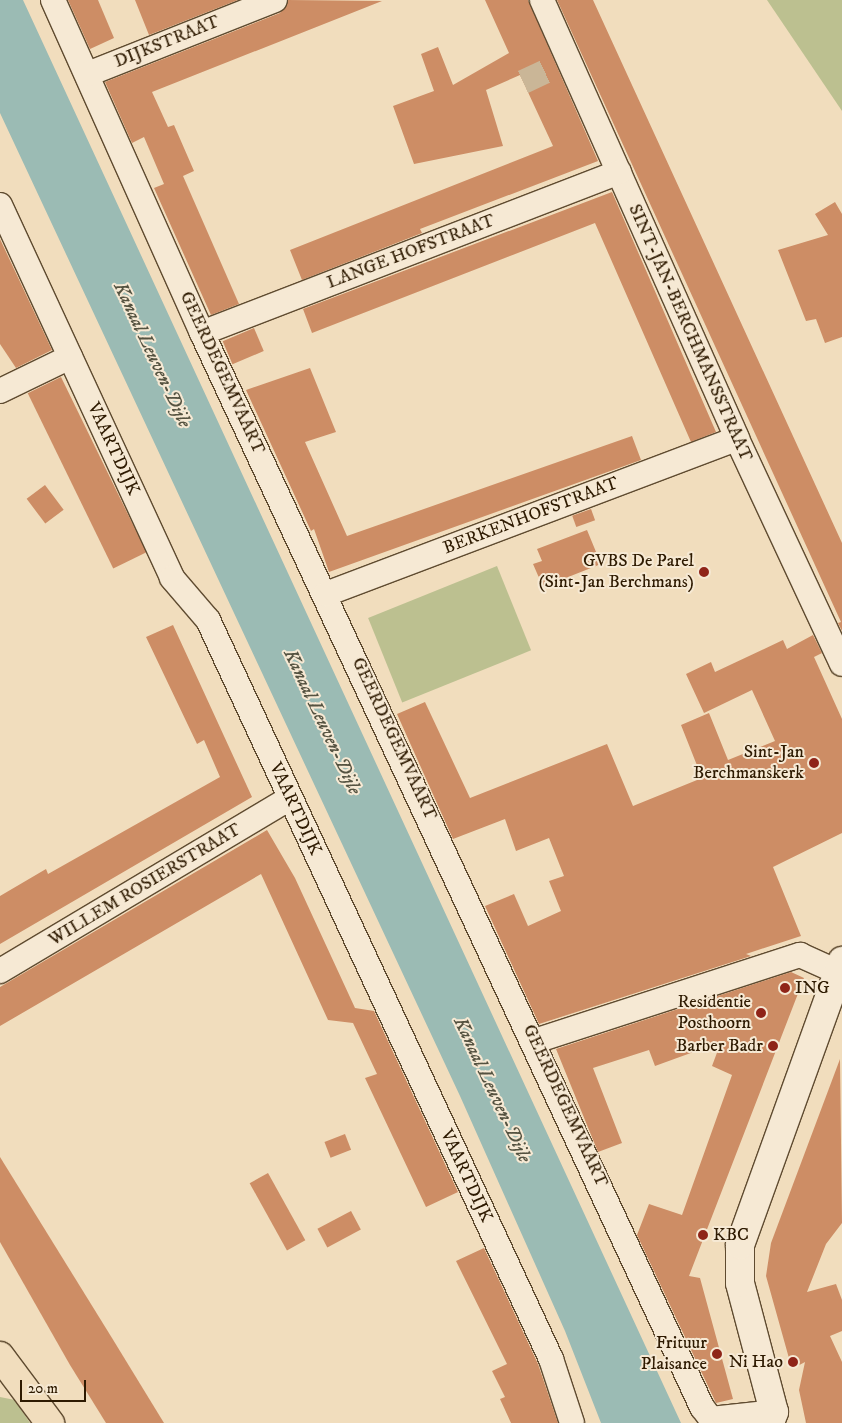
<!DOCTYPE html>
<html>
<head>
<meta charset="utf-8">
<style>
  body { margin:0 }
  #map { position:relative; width:842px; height:1423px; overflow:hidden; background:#f1ddbd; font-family:"IM FELL DW Pica",serif }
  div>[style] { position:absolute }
  .green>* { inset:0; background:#bcc090; transform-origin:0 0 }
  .water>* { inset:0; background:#9bbbb4 }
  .building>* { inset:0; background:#cd8d65; transform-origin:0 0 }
  .minor-tunnel>* { height:24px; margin-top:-12px; transform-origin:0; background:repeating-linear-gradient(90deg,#cab697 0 24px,transparent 0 36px) }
  .roads { filter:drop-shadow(1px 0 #5f4b30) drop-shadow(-1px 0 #5f4b30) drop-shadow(0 1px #5f4b30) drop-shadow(0 -1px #5f4b30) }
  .minor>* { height:24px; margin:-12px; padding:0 12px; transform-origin:12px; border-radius:12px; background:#f6e9d4 }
  .tertiary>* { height:28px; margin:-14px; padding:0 14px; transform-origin:14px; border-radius:14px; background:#f6e9d4 }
  .primary>* { height:28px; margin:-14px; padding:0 14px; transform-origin:14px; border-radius:14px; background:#f1ddbd }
  .dots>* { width:14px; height:14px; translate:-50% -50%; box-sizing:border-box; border:2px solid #f6e9d4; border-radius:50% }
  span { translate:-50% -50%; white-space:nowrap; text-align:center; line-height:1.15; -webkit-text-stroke:4px #f6e9d4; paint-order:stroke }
  .street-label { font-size:18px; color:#2e1a01 }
  .poi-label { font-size:18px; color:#2e1a01 }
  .right { translate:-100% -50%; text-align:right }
  .left { translate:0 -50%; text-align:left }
  .water-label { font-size:19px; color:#545240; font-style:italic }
  .scale { position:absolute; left:20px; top:1380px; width:66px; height:22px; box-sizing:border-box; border:2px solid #2e1a01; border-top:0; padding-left:6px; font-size:15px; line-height:18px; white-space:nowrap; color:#2e1a01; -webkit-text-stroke:4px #f6e9d4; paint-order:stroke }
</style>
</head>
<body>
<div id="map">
  <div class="green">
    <div style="clip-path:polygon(767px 0,842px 0,842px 111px)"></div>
    <div style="left:497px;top:566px;width:91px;height:139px;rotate:68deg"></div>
    <div style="clip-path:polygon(0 1397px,15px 1400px,30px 1423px,0 1423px)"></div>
  </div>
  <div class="water">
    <div style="clip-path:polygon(0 0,23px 0,681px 1423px,601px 1423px,565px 1331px,460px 1096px,0 113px)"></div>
  </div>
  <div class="building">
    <div style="clip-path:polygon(68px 0,98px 0,114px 38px,90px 49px)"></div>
    <div style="clip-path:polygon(135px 0,238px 0,149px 35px)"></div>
    <div style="clip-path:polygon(288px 0,382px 1px,152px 92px,168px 127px,174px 125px,194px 171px,183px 176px,239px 304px,211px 315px,154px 188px,164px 184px,144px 137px,132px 143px,105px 82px,280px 13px)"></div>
    <div style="clip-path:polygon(485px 0,528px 0,598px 161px,420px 229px,422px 233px,302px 280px,290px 250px,553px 146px,520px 75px,486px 90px,503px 146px,414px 164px,393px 106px,434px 91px,421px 54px,438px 47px,453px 85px,509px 53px)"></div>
    <div style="clip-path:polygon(557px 0,593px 0,842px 543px,842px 631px,838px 623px,841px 622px)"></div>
    <div style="clip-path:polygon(612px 192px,716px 432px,691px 442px,595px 223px,312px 333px,303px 309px)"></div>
    <div style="clip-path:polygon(835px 202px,842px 214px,842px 337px,825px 343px,816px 319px,806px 321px,778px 250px,828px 235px,815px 214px)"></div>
    <div style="clip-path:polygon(0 239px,52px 350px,16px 368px,0 344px)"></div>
    <div style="left:254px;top:328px;width:25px;height:34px;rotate:67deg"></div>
    <div style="clip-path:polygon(310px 368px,336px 432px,305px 442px,347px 536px,632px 436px,641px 460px,329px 572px,314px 529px,311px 531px,246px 390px)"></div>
    <div style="left:61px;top:377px;width:195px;height:37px;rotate:64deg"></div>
    <div style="left:45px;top:485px;width:31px;height:23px;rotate:53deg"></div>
    <div style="left:591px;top:509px;width:12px;height:20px;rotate:70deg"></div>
    <div style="clip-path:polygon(587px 530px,601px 564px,543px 587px,533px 564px,542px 561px,537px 549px)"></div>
    <div style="clip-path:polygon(173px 625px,252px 797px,0 944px,0 896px,46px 869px,48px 874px,220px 777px,204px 740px,197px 744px,146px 637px)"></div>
    <div style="clip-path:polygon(813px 635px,822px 653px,814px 657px,842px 719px,842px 833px,773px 867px,801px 936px,746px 954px,751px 956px,539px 1024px,485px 906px,514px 894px,528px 926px,561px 911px,549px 881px,564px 876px,549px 838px,516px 851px,505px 819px,453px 839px,397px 714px,425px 702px,470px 798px,607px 744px,633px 806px,702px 778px,681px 725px,709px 713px,728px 760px,775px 741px,752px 690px,704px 713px,686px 674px,711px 662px,715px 672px,783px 640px,787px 649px)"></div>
    <div style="clip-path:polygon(267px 830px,295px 878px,355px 1008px,374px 1011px,458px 1192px,426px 1207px,365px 1078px,377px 1074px,353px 1023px,328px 1020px,261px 874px,0 1026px,0 987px)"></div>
    <div style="clip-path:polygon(791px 972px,804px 978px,689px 1276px,700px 1278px,733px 1399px,716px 1403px,637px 1235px,649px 1204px,682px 1215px,732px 1075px,712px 1066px,721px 1042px,655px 1066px,649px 1050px,593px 1068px,622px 1143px,598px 1152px,556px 1049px)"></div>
    <div style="clip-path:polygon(840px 1059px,842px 1223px,826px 1244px,807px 1292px,836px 1284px,842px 1300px,842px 1331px,830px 1336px,842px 1362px,842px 1423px,806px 1423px,799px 1390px,805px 1362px,792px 1369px,766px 1276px,771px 1243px)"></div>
    <div style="left:345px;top:1134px;width:17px;height:22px;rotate:69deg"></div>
    <div style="clip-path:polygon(0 1157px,112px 1338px,164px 1423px,106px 1423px,70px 1365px,0 1242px)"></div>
    <div style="left:268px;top:1173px;width:77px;height:21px;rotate:61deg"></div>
    <div style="left:351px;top:1211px;width:21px;height:38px;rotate:62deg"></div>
    <div style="clip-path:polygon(484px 1248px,538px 1364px,558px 1423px,511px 1423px,500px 1399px,505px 1397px,492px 1371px,507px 1364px,456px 1261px)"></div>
  </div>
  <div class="minor-tunnel">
    <div style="left:523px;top:82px;width:35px;rotate:-25deg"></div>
  </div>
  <div class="roads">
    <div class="minor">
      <div style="left:53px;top:0;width:365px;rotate:65.9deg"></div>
      <div style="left:202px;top:333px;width:1185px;rotate:65.04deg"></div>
      <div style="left:702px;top:1407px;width:15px;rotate:53deg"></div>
      <div style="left:711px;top:1419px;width:63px;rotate:-6.3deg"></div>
      <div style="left:542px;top:0;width:480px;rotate:66deg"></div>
      <div style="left:737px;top:439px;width:248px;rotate:65deg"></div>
      <div style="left:88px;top:74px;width:201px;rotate:-21.6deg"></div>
      <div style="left:0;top:205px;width:411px;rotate:65.2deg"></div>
      <div style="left:172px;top:578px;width:55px;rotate:49.4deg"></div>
      <div style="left:208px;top:620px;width:815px;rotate:65.1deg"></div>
      <div style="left:551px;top:1359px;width:67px;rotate:71.8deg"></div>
      <div style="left:202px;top:333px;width:447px;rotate:-21.1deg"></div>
      <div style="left:0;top:391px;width:78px;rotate:-25.9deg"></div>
      <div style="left:326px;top:594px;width:439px;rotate:-20.7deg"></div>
      <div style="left:0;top:971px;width:336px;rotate:-30.8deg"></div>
      <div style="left:535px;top:1041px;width:279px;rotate:-18deg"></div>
      <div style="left:800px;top:955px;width:46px;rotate:24.3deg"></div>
    </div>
    <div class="tertiary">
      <div style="left:770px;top:1423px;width:12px;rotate:-70deg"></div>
      <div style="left:774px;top:1412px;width:133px;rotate:-104.8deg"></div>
      <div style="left:740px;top:1283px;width:38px;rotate:-90deg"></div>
      <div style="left:740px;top:1245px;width:302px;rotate:-70.2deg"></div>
    </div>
    <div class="primary">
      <div style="left:0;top:1356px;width:84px;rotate:53.3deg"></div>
    </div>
  </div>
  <div class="dots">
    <div style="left:704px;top:572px;background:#8f2418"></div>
    <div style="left:814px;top:763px;background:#8f2418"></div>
    <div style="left:785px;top:988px;background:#8f2418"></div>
    <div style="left:761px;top:1013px;background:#8f2418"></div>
    <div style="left:773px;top:1046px;background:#8f2418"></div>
    <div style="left:703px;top:1235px;background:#8f2418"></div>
    <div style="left:717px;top:1354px;background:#8f2418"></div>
    <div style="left:793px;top:1362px;background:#8f2418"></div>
  </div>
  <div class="street-label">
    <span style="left:167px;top:42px;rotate:-22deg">DIJKSTRAAT</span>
    <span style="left:411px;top:252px;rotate:-21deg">LANGE HOFSTRAAT</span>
    <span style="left:690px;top:333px;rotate:66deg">SINT-JAN-BERCHMANSSTRAAT</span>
    <span style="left:222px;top:373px;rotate:65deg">GEERDEGEMVAART</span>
    <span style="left:113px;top:449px;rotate:65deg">VAARTDIJK</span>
    <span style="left:531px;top:516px;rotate:-21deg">BERKENHOFSTRAAT</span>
    <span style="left:394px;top:739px;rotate:65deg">GEERDEGEMVAART</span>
    <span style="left:295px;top:809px;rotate:65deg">VAARTDIJK</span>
    <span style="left:145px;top:885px;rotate:-31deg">WILLEM ROSIERSTRAAT</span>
    <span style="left:565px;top:1106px;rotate:65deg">GEERDEGEMVAART</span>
    <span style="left:466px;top:1176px;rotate:65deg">VAARTDIJK</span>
  </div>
  <div class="poi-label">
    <span class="right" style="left:694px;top:572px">GVBS De Parel<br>(Sint-Jan Berchmans)</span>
    <span class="right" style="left:804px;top:763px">Sint-Jan<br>Berchmanskerk</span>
    <span class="left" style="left:795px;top:988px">ING</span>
    <span class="right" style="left:751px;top:1013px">Residentie<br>Posthoorn</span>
    <span class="right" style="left:763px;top:1046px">Barber Badr</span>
    <span class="left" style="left:713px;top:1235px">KBC</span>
    <span class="right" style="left:707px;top:1354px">Frituur<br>Plaisance</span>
    <span class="right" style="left:783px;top:1362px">Ni Hao</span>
  </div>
  <div class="water-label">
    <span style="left:152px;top:355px;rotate:65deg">Kanaal Leuven-Dijle</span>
    <span style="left:322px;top:722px;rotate:65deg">Kanaal Leuven-Dijle</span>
    <span style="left:492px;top:1090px;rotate:65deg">Kanaal Leuven-Dijle</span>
  </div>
  <div class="scale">20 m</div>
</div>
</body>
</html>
